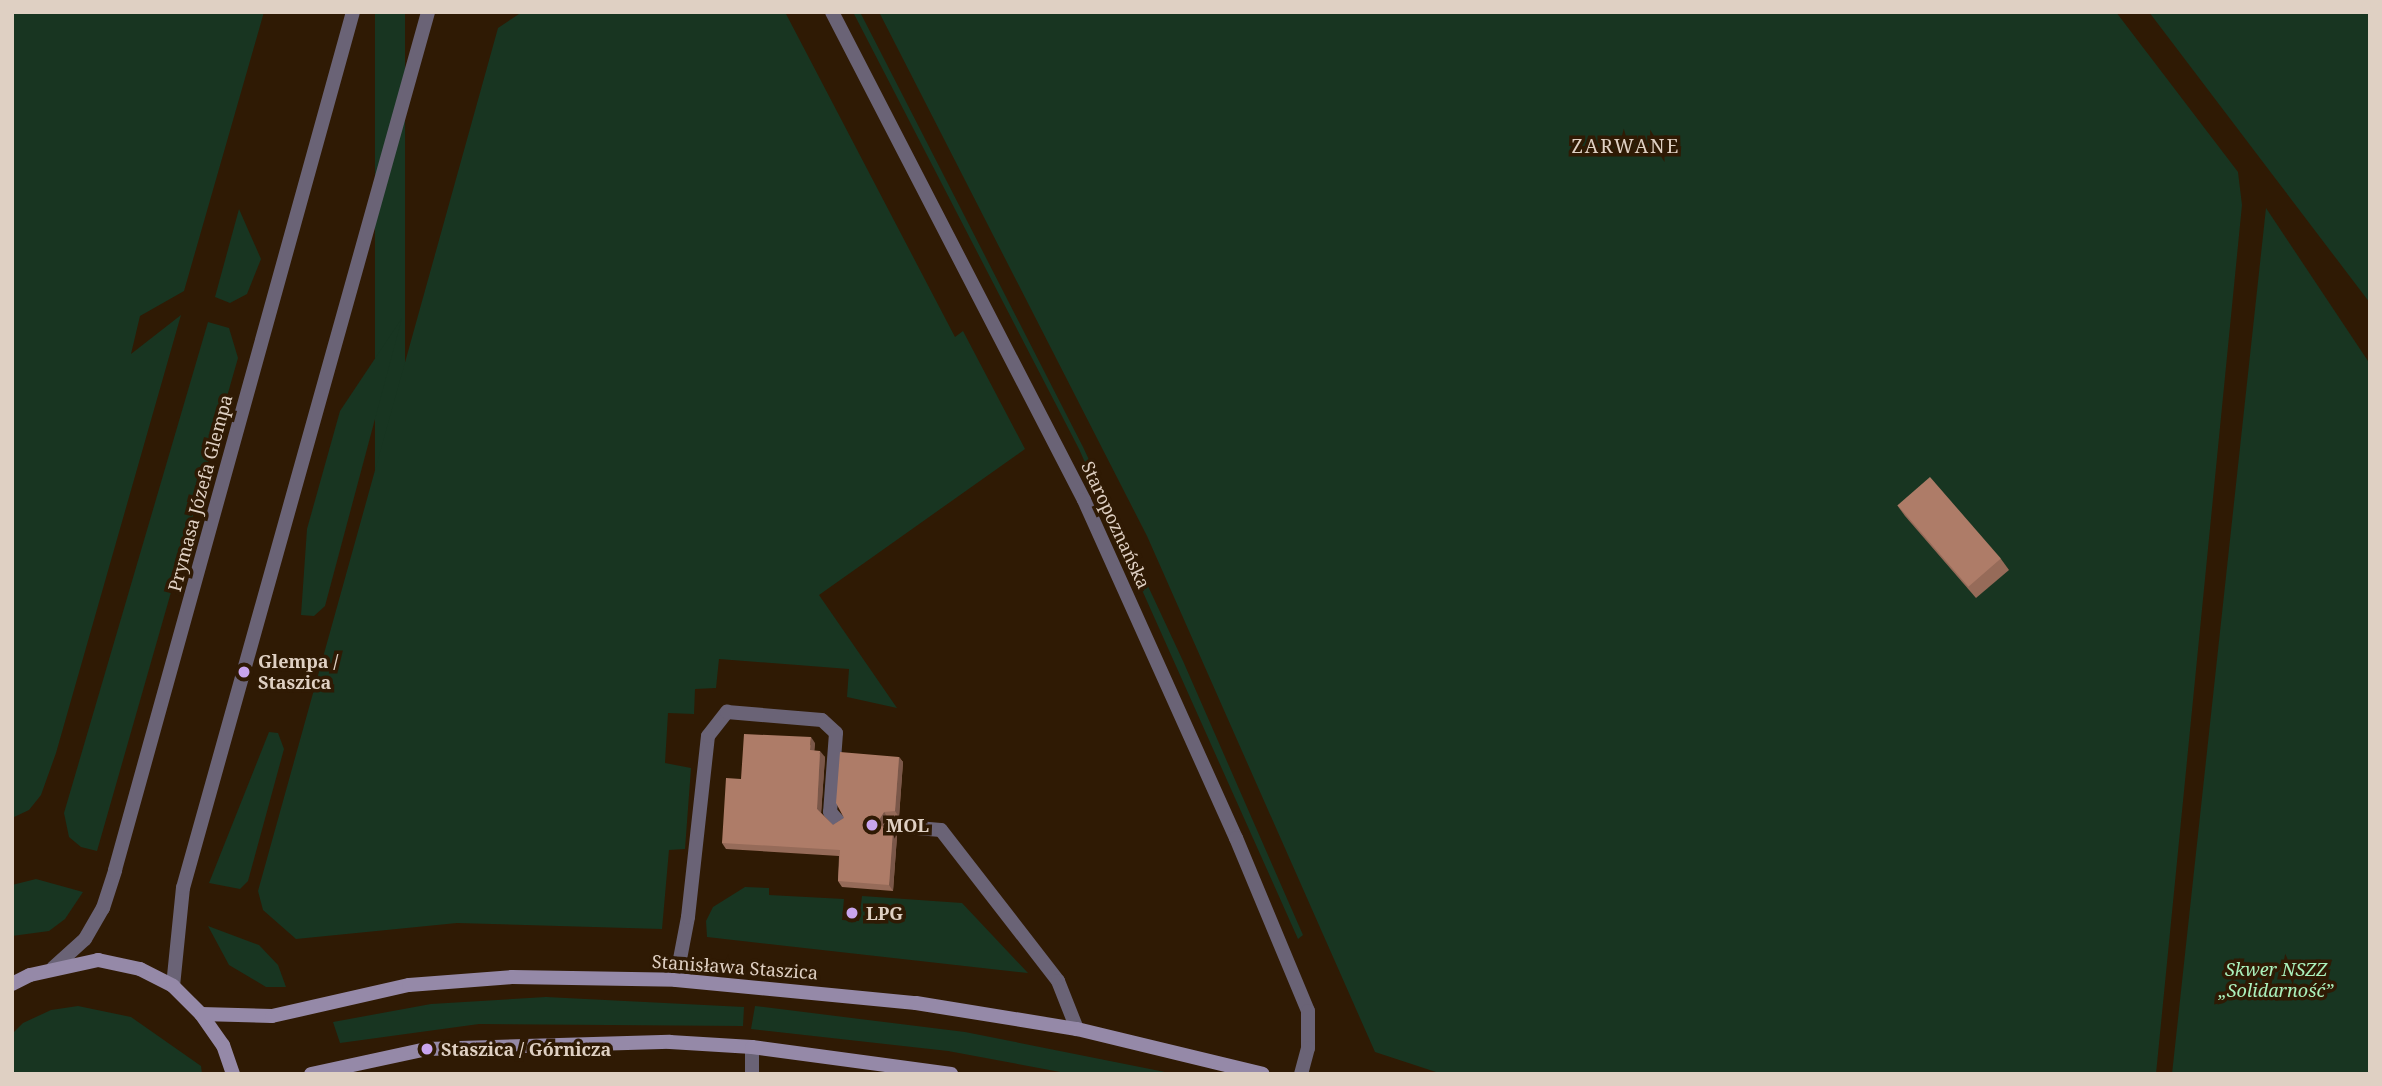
<!DOCTYPE html>
<html>
<head>
<meta charset="utf-8">
<style>
  body { margin:0 }
  #map { position:relative; width:2382px; height:1086px; overflow:hidden; background:#2f1a04; font-family:"Noto Serif",serif }
  div>[style] { position:absolute }
  .green>* { inset:0; background:#183521; transform-origin:0 0 }
  .service>* { height:14px; margin:-7px; padding:0 7px; transform-origin:7px; border-radius:7px; background:#6a6376 }
  .minor>* { height:14px; margin:-7px; padding:0 7px; transform-origin:7px; border-radius:7px; background:#6a6376 }
  .tertiary>* { height:14px; margin:-7px; padding:0 7px; transform-origin:7px; border-radius:7px; background:#6a6376 }
  .secondary>* { height:14px; margin:-7px; padding:0 7px; transform-origin:7px; border-radius:7px; background:#9589a8 }
  .wall>* { inset:0; background:#966b59 }
  .shaded-wall>* { inset:0; background:#7a5749 }
  .building>* { inset:0; background:#ae7c68; transform-origin:0 0 }
  .dots>* { width:19px; height:19px; translate:-50% -50%; box-sizing:border-box; border:4px solid #2f1a04; border-radius:50% }
  span { translate:-50% -50%; white-space:nowrap; text-align:center; line-height:1.15; -webkit-text-stroke:7px #2f1a04; paint-order:stroke }
  .street-label { font-size:18px; color:#dfd0c3 }
  .poi-label { font-size:18px; color:#dfd0c3; font-weight:700 }
  .left { translate:0 -50%; text-align:left }
  .park-label { font-size:18px; color:#aaf0bc; font-style:italic }
  .neighbourhood-label { font-size:19px; color:#dfd0c3; letter-spacing:2px }
  .frame { position:absolute; inset:0; border:14px solid #dfd0c3; pointer-events:none }
</style>
</head>
<body>
<div id="map">
  <div class="green">
    <div style="clip-path:polygon(12px 12px,264px 12px,184px 291px,140px 316px,131px 354px,181px 315px,56px 753px,41px 795px,29px 810px,12px 818px)"></div>
    <div style="left:375px;top:12px;width:30px;height:881px"></div>
    <div style="clip-path:polygon(522px 12px,785px 12px,955px 337px,963px 331px,1025px 449px,819px 595px,897px 708px,847px 697px,849px 669px,719px 659px,716px 688px,695px 689px,694px 714px,668px 713px,665px 763px,691px 768px,685px 849px,669px 850px,662px 929px,457px 923px,296px 939px,263px 910px,258px 891px,498px 28px)"></div>
    <div style="clip-path:polygon(853px 12px,860px 12px,1083px 447px,1183px 661px,1303px 935px,1298px 939px,1079px 449px)"></div>
    <div style="clip-path:polygon(879px 12px,2116px 12px,2238px 172px,2242px 205px,2156px 1074px,1442px 1074px,1375px 1052px,1147px 536px)"></div>
    <div style="clip-path:polygon(2149px 12px,2370px 12px,2370px 303px,2275px 178px)"></div>
    <div style="clip-path:polygon(2266px 208px,2370px 364px,2370px 1074px,2172px 1074px)"></div>
    <div style="clip-path:polygon(239px 209px,261px 259px,247px 294px,230px 303px,215px 297px)"></div>
    <div style="clip-path:polygon(402px 318px,325px 606px,314px 616px,301px 615px,307px 529px,340px 411px)"></div>
    <div style="clip-path:polygon(208px 322px,229px 328px,238px 358px,97px 851px,81px 847px,69px 837px,64px 813px)"></div>
    <div style="clip-path:polygon(269px 732px,278px 733px,284px 749px,248px 881px,240px 889px,209px 883px)"></div>
    <div style="clip-path:polygon(36px 879px,83px 892px,65px 919px,49px 931px,12px 936px,12px 885px)"></div>
    <div style="clip-path:polygon(745px 887px,769px 888px,769px 895px,844px 899px,842px 920px,859px 921px,862px 896px,962px 903px,1028px 973px,707px 937px,706px 921px,713px 907px)"></div>
    <div style="clip-path:polygon(208px 926px,259px 945px,278px 965px,286px 987px,266px 987px,229px 965px)"></div>
    <div style="clip-path:polygon(546px 997px,744px 1007px,743px 1026px,479px 1024px,340px 1043px,333px 1022px,431px 1004px)"></div>
    <div style="clip-path:polygon(78px 1006px,131px 1017px,201px 1066px,202px 1074px,12px 1074px,12px 1034px,23px 1023px,51px 1010px)"></div>
    <div style="clip-path:polygon(755px 1006px,965px 1032px,1175px 1074px,1071px 1074px,948px 1051px,751px 1029px)"></div>
  </div>
  <div class="service">
    <div style="left:893px;top:826px;width:48px;rotate:4.8deg"></div>
    <div style="left:941px;top:830px;width:191px;rotate:52.2deg"></div>
    <div style="left:1058px;top:981px;width:52px;rotate:68.4deg"></div>
    <div style="left:676px;top:980px;width:64px;rotate:-79.2deg"></div>
    <div style="left:688px;top:917px;width:182px;rotate:-83.7deg"></div>
    <div style="left:708px;top:736px;width:31px;rotate:-52deg"></div>
    <div style="left:727px;top:712px;width:95px;rotate:4.8deg"></div>
    <div style="left:822px;top:720px;width:19px;rotate:43deg"></div>
    <div style="left:836px;top:733px;width:79px;rotate:94.3deg"></div>
    <div style="left:830px;top:812px;width:13px;rotate:48deg"></div>
    <div style="left:752px;top:1074px;width:27px;rotate:-90deg"></div>
  </div>
  <div class="minor">
    <div style="left:832px;top:12px;width:549px;rotate:62.69deg"></div>
    <div style="left:1084px;top:500px;width:371px;rotate:65.8deg"></div>
    <div style="left:1236px;top:838px;width:187px;rotate:67.4deg"></div>
    <div style="left:1308px;top:1011px;width:37px;rotate:90deg"></div>
    <div style="left:1308px;top:1048px;width:27px;rotate:105deg"></div>
  </div>
  <div class="tertiary">
    <div style="left:53px;top:968px;width:43px;rotate:-42.2deg"></div>
    <div style="left:85px;top:939px;width:36px;rotate:-60deg"></div>
    <div style="left:103px;top:908px;width:40px;rotate:-72deg"></div>
    <div style="left:115px;top:870px;width:890px;rotate:-74.5deg"></div>
    <div style="left:173px;top:986px;width:99px;rotate:-84.2deg"></div>
    <div style="left:183px;top:888px;width:910px;rotate:-74.37deg"></div>
  </div>
  <div class="secondary">
    <div style="left:12px;top:984px;width:20px;rotate:-27deg"></div>
    <div style="left:30px;top:975px;width:70px;rotate:-12.4deg"></div>
    <div style="left:98px;top:960px;width:43px;rotate:12.1deg"></div>
    <div style="left:140px;top:969px;width:37px;rotate:27deg"></div>
    <div style="left:173px;top:986px;width:40px;rotate:45deg"></div>
    <div style="left:201px;top:1014px;width:38px;rotate:55deg"></div>
    <div style="left:223px;top:1045px;width:31px;rotate:71deg"></div>
    <div style="left:201px;top:1014px;width:71px;rotate:1.6deg"></div>
    <div style="left:272px;top:1016px;width:140px;rotate:-12.8deg"></div>
    <div style="left:409px;top:985px;width:103px;rotate:-4.4deg"></div>
    <div style="left:512px;top:977px;width:164px;rotate:1deg"></div>
    <div style="left:676px;top:980px;width:241px;rotate:5.5deg"></div>
    <div style="left:916px;top:1003px;width:163px;rotate:9.2deg"></div>
    <div style="left:1077px;top:1029px;width:191px;rotate:13.6deg"></div>
    <div style="left:311px;top:1074px;width:119px;rotate:-12.2deg"></div>
    <div style="left:427px;top:1049px;width:243px;rotate:-1.7deg"></div>
    <div style="left:670px;top:1042px;width:82px;rotate:3.5deg"></div>
    <div style="left:752px;top:1047px;width:201px;rotate:7.7deg"></div>
  </div>
  <div class="wall">
    <div style="clip-path:polygon(1897px 505px,2001px 559px,2009px 570px,1976px 598px,1905px 516px)"></div>
    <div style="clip-path:polygon(815px 743px,814px 751px,825px 757px,821px 813px,833px 825px,844px 818px,899px 757px,903px 762px,899px 817px,888px 818px,883px 826px,884px 828px,897px 836px,893px 891px,842px 887px,838px 881px,839px 856px,726px 849px,722px 843px,741px 779px)"></div>
  </div>
  <div class="shaded-wall">
    <div style="clip-path:polygon(811px 737px,815px 743px,814px 756px,810px 750px)"></div>
    <div style="clip-path:polygon(820px 751px,825px 757px,821px 815px,817px 809px)"></div>
    <div style="clip-path:polygon(899px 757px,903px 762px,899px 817px,895px 811px)"></div>
    <div style="clip-path:polygon(884px 812px,888px 818px,883px 826px,887px 833px,879px 820px)"></div>
    <div style="clip-path:polygon(893px 830px,897px 836px,893px 891px,889px 885px)"></div>
  </div>
  <div class="building">
    <div style="left:1930px;top:477px;width:108px;height:43px;rotate:49deg"></div>
    <div style="clip-path:polygon(744px 734px,811px 737px,810px 750px,820px 751px,817px 809px,833px 825px,844px 818px,836px 803px,840px 752px,899px 757px,895px 811px,884px 812px,879px 820px,883px 828px,893px 830px,889px 885px,838px 881px,840px 850px,722px 843px,726px 778px,741px 779px)"></div>
  </div>
  <div class="dots">
    <div style="left:244px;top:672px;background:#c9a5ee"></div>
    <div style="left:872px;top:825px;background:#c9a5ee"></div>
    <div style="left:852px;top:913px;background:#c9a5ee"></div>
    <div style="left:427px;top:1049px;background:#c9a5ee"></div>
  </div>
  <div class="street-label">
    <span style="left:200px;top:493px;rotate:-75deg">Prymasa Józefa Glempa</span>
    <span style="left:1116px;top:525px;rotate:65deg">Staropoznańska</span>
    <span style="left:735px;top:967px;rotate:4deg">Stanisława Staszica</span>
  </div>
  <div class="poi-label">
    <span class="left" style="left:258px;top:672px">Glempa /<br>Staszica</span>
    <span class="left" style="left:886px;top:825px">MOL</span>
    <span class="left" style="left:866px;top:913px">LPG</span>
    <span class="left" style="left:441px;top:1049px">Staszica / Górnicza</span>
  </div>
  <div class="park-label">
    <span style="left:2276px;top:980px">Skwer NSZZ<br>„Solidarność”</span>
  </div>
  <div class="neighbourhood-label">
    <span style="left:1626px;top:147px">ZARWANE</span>
  </div>
  <div class="frame"></div>
</div>
</body>
</html>
